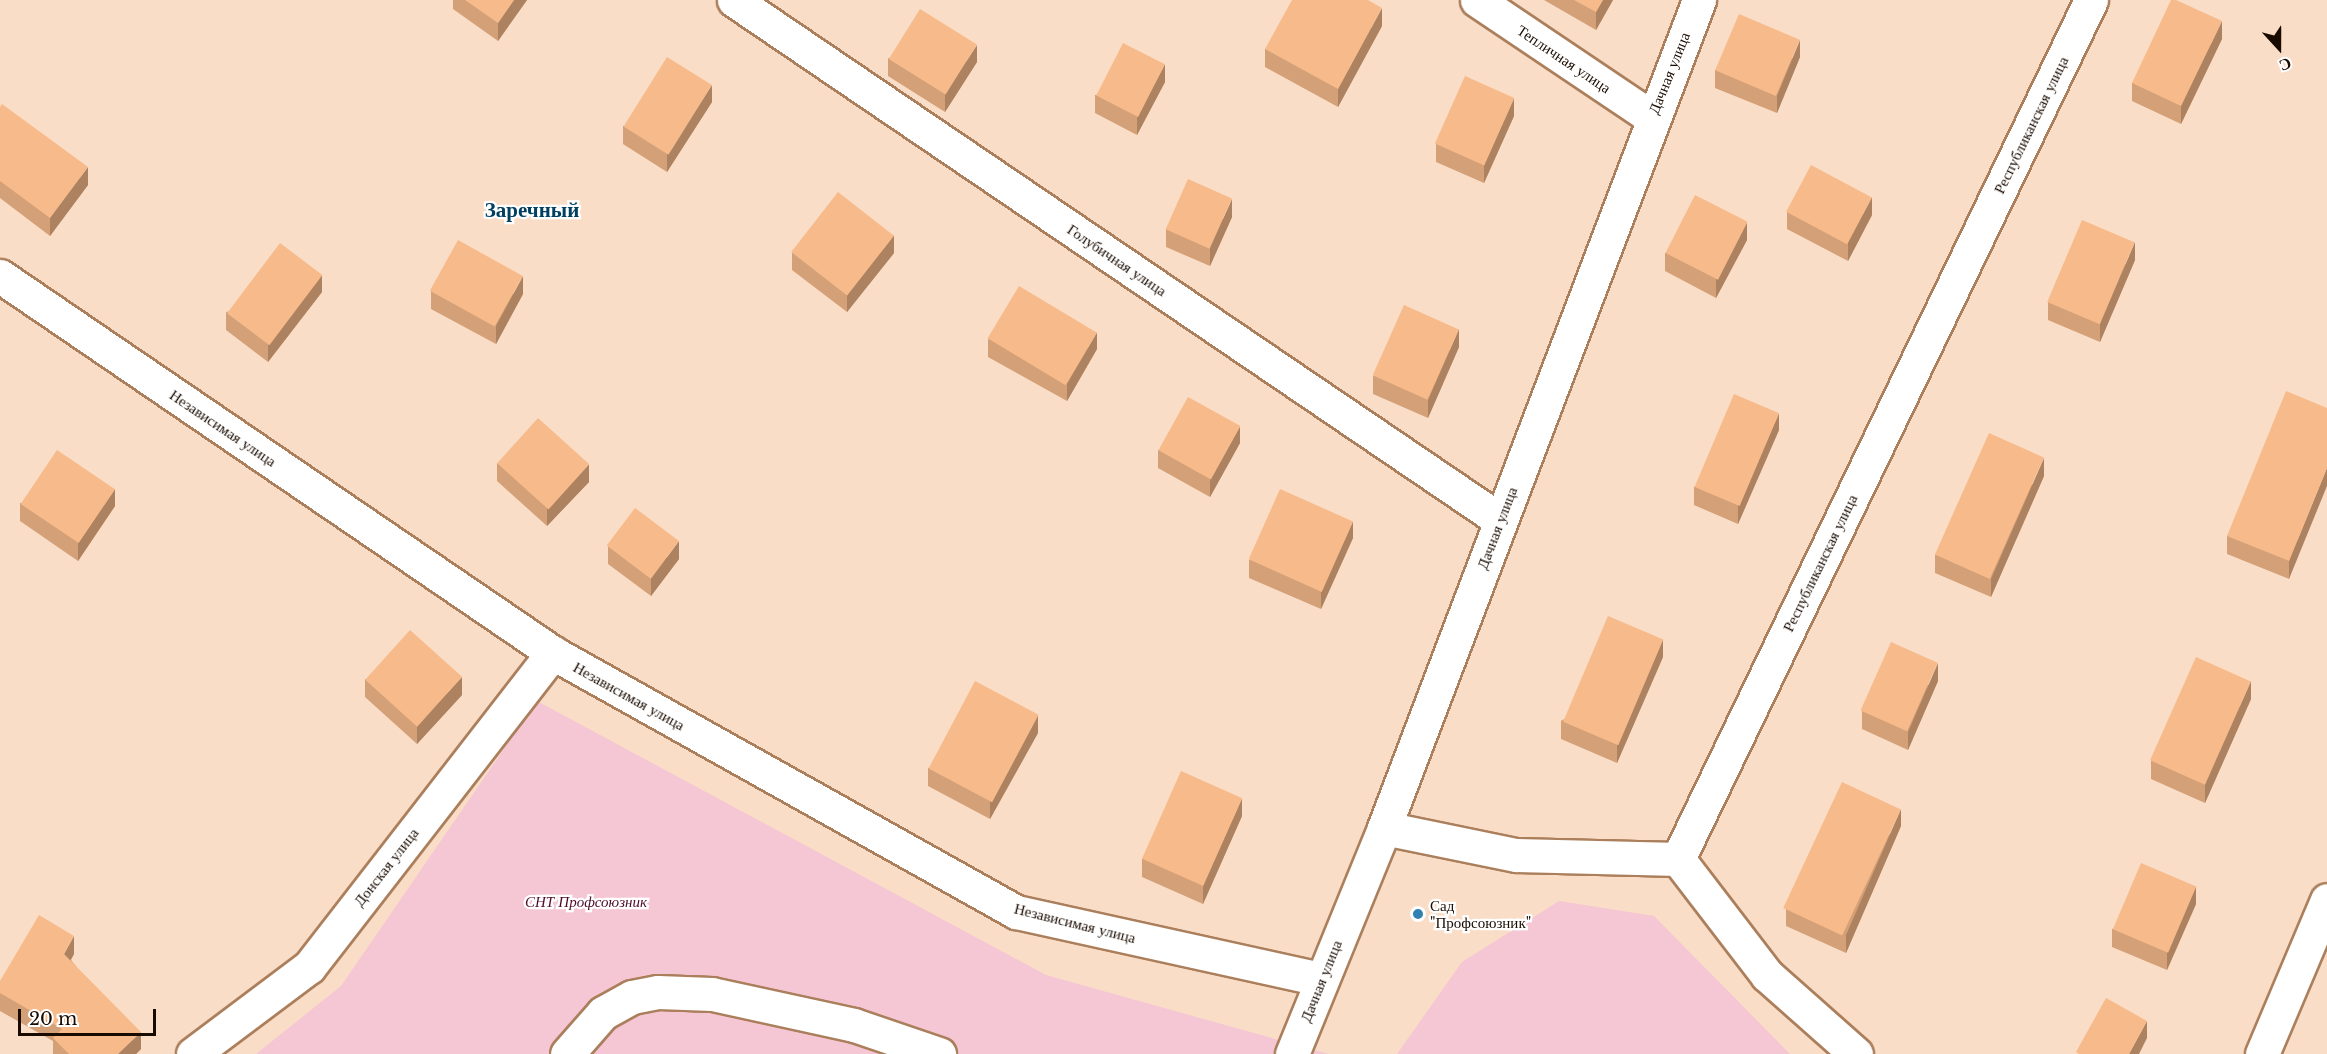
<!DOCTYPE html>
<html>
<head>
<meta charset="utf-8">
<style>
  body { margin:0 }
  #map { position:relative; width:2327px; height:1054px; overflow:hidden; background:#faddc7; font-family:"Libre Baskerville",serif }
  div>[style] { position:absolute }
  .green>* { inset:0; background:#f5c6d3 }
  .roads { filter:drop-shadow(2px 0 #ab7f5c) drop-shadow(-2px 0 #ab7f5c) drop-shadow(0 2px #ab7f5c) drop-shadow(0 -2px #ab7f5c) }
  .minor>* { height:33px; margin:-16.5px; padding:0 16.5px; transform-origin:16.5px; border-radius:16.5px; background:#fff }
  .wall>* { inset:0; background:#d4a077 }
  .shaded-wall>* { inset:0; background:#ad8261 }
  .building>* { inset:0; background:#f7ba8a; transform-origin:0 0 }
  .dots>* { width:16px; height:16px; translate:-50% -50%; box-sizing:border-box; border:3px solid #fff; border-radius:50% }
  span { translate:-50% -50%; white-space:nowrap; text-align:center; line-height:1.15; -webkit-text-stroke:4.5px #fff; paint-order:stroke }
  .street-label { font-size:15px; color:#1a0b01 }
  .park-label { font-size:15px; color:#4d0b28; font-style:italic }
  .poi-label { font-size:15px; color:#1a0b01 }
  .left { translate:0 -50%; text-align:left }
  .district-label { font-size:21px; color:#014061; font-weight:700 }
  .north { position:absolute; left:2249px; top:18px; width:60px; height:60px; -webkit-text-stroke:4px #fff; paint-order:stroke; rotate:159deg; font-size:16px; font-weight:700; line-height:24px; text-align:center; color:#1a0b01 }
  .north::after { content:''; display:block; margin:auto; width:21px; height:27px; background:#1a0b01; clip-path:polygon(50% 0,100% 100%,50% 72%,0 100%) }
  .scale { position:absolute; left:18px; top:1009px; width:138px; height:27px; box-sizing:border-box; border:3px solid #1a0b01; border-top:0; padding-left:8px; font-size:18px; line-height:21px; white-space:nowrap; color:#1a0b01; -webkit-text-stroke:4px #fff; paint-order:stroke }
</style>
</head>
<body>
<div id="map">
  <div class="green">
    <div style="clip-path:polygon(537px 701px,1046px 975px,1329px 1054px,256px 1054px,341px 986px)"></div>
    <div style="clip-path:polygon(1559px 901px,1654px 916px,1790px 1054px,1397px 1054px,1462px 962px)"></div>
  </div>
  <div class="roads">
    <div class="minor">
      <div style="left:734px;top:0;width:926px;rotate:34.17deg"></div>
      <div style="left:1477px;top:0;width:210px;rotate:33.9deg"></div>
      <div style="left:0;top:276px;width:669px;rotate:34.28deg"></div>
      <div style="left:553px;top:653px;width:531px;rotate:29.22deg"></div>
      <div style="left:1016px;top:912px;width:312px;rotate:12.4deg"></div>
      <div style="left:1384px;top:828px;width:135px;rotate:11.6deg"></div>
      <div style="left:1516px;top:855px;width:162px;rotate:1.4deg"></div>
      <div style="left:1678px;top:859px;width:953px;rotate:-64.32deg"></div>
      <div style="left:1678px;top:859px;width:146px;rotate:52.5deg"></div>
      <div style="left:1767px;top:975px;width:119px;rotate:41.6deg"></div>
      <div style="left:193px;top:1054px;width:145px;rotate:-36.9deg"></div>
      <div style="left:309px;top:967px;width:398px;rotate:-52.2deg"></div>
      <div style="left:567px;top:1054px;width:55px;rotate:-48.7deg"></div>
      <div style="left:603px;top:1013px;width:33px;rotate:-29deg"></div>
      <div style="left:632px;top:997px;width:26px;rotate:-11deg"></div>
      <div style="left:658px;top:992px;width:54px;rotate:2.1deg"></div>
      <div style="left:712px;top:994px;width:145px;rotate:12.3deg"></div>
      <div style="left:854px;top:1025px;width:90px;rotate:18.8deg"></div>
      <div style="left:1292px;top:1054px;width:244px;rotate:-67.8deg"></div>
      <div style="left:1384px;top:828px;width:886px;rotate:-69.17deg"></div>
      <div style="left:2262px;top:1054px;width:167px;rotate:-67.1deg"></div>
    </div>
  </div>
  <div class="wall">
    <div style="clip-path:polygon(453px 0,527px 0,498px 41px,453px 9px)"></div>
    <div style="clip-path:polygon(1544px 0,1613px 0,1596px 30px)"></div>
    <div style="clip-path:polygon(1382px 26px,1338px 107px,1265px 67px,1265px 49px)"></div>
    <div style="clip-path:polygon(2222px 39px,2181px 124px,2132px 101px,2132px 83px)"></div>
    <div style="clip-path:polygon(1800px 57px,1777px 113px,1715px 88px,1715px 70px)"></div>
    <div style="clip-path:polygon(888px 58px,977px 62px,945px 112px,888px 76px)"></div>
    <div style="clip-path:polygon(1165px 82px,1137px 135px,1095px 113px,1095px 95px)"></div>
    <div style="clip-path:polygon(712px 102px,667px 172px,623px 144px,623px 126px)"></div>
    <div style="clip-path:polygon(0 107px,88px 185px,50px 236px,0 198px)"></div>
    <div style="clip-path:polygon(1514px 116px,1484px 183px,1436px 162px,1436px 144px)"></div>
    <div style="clip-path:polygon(1787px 212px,1872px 215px,1848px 261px,1787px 229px)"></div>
    <div style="clip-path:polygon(1232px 217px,1210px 266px,1166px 247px,1166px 229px)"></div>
    <div style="clip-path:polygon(1747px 240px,1716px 298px,1665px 271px,1665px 253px)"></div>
    <div style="clip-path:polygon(792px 252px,894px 253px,847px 312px,792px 270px)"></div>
    <div style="clip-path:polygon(2135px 260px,2100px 342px,2048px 320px,2048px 302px)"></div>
    <div style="clip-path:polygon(431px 291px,523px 294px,496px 344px,431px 309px)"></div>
    <div style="clip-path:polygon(322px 292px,268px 362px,226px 330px,226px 312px)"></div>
    <div style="clip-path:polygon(988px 339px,1097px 349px,1067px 401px,988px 357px)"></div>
    <div style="clip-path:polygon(1459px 347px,1428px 418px,1373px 394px,1373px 376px)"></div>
    <div style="clip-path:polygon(2327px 408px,2289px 579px,2227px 554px,2227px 536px)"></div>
    <div style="clip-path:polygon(1779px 430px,1738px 524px,1694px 505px,1694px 487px)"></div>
    <div style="clip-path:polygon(1240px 443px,1210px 497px,1158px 468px,1158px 450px)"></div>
    <div style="clip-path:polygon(497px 463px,589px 482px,547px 526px,497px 481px)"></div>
    <div style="clip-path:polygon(2044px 476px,1991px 597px,1935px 573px,1935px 555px)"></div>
    <div style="clip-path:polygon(20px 503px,115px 506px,78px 561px,20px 521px)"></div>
    <div style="clip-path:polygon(1353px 538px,1321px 609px,1249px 578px,1249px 560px)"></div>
    <div style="clip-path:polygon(608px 546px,679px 559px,651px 596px,608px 564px)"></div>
    <div style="clip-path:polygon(1663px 657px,1617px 763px,1561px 739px,1561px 721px)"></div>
    <div style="clip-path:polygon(365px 679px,462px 695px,417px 744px,365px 697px)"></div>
    <div style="clip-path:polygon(1938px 681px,1908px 750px,1862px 729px,1862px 711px)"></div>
    <div style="clip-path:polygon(2251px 699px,2205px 803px,2151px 779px,2151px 761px)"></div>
    <div style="clip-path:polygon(1038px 733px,990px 819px,928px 786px,928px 768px)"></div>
    <div style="clip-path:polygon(1242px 816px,1203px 904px,1142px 877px,1142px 859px)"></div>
    <div style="clip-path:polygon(1901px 826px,1846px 953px,1786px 926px,1786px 909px)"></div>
    <div style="clip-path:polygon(2196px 904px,2167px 970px,2112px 947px,2112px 929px)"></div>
    <div style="clip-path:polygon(74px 954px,71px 960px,141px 1049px,136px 1054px,53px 1054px,53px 1041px,0 1011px,0 981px)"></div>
  </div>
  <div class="shaded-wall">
    <div style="clip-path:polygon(514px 0,527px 0,498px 41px,498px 23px)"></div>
    <div style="clip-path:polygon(1603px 0,1613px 0,1596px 30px,1596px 12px)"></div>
    <div style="clip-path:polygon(1382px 8px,1382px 26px,1338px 107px,1338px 89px)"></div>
    <div style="clip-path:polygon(2222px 21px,2222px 39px,2181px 124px,2181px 106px)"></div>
    <div style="clip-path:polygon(1800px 40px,1800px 57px,1777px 113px,1777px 96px)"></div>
    <div style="clip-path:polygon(977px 45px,977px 62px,945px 112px,945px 94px)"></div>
    <div style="clip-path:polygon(1165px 64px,1165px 82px,1137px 135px,1137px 118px)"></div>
    <div style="clip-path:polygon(712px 85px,712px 102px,667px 172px,667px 154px)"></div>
    <div style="clip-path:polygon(1514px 98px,1514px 116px,1484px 183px,1484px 165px)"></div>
    <div style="clip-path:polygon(88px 167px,88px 185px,50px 236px,50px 218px)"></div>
    <div style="clip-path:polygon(1872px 197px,1872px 215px,1848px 261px,1848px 243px)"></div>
    <div style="clip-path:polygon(1232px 199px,1232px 217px,1210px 266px,1210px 248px)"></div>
    <div style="clip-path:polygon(1747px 222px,1747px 240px,1716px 298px,1716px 280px)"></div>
    <div style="clip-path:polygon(894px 235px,894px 253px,847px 312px,847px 295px)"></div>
    <div style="clip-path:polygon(2135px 242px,2135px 260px,2100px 342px,2100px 324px)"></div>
    <div style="clip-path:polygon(322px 275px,322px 292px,268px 362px,268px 345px)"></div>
    <div style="clip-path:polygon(523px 276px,523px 294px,496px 344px,496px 326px)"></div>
    <div style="clip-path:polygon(1459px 329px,1459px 347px,1428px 418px,1428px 400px)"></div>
    <div style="clip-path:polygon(1097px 332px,1097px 349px,1067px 401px,1067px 384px)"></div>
    <div style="clip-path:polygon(1779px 413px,1779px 430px,1738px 524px,1738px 506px)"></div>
    <div style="clip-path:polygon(1240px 426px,1240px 443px,1210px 497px,1210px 479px)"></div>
    <div style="clip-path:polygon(2044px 458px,2044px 476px,1991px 597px,1991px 579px)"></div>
    <div style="clip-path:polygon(589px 464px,589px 482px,547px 526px,547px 508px)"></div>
    <div style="clip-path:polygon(2327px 468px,2327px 486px,2289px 579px,2289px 561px)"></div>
    <div style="clip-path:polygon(115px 489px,115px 506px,78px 561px,78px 543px)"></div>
    <div style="clip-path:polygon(1353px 521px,1353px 538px,1321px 609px,1321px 592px)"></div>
    <div style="clip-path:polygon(679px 541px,679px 559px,651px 596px,651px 579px)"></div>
    <div style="clip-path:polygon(1663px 639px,1663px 657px,1617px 763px,1617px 745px)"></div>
    <div style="clip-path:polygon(1938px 663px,1938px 681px,1908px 750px,1908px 732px)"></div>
    <div style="clip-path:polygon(462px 677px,462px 695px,417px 744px,417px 726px)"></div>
    <div style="clip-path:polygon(2251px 681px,2251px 699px,2205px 803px,2205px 785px)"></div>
    <div style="clip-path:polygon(1038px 715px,1038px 733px,990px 819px,990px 802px)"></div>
    <div style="clip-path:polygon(1242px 798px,1242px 816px,1203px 904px,1203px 886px)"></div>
    <div style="clip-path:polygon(1901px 809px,1901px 826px,1846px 953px,1846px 935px)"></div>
    <div style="clip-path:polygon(2196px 886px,2196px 904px,2167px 970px,2167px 952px)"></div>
    <div style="clip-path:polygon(74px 936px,74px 954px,64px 971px,64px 954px)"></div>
    <div style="clip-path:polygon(2147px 1021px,2147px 1038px,2139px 1054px,2129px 1054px)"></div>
    <div style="clip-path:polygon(141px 1032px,141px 1049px,136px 1054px,118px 1054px)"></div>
  </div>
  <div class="building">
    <div style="clip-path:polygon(465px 0,514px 0,498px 23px)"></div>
    <div style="clip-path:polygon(1292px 0,1368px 0,1382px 8px,1338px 89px,1265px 49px)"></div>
    <div style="clip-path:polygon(1574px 0,1603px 0,1596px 12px)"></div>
    <div style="clip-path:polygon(2171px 0,2176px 0,2222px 21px,2181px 106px,2132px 83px)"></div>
    <div style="left:920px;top:9px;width:67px;height:59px;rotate:32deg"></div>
    <div style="left:1739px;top:14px;width:66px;height:61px;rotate:23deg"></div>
    <div style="left:1123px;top:43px;width:47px;height:59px;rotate:27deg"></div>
    <div style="left:667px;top:57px;width:53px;height:82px;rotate:32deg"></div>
    <div style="left:1465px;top:76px;width:54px;height:74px;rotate:24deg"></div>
    <div style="clip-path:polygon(2px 104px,88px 167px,50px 218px,0 181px,0 107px)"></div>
    <div style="left:1811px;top:165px;width:69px;height:53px;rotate:28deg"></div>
    <div style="left:1188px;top:179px;width:48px;height:55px;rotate:24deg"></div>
    <div style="left:838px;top:192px;width:71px;height:76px;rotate:38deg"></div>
    <div style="left:1695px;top:195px;width:59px;height:65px;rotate:27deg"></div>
    <div style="left:2082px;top:220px;width:57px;height:89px;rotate:23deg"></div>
    <div style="left:458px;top:240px;width:74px;height:58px;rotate:29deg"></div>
    <div style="left:280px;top:243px;width:53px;height:88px;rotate:37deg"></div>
    <div style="left:1019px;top:286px;width:91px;height:61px;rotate:31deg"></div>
    <div style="left:1404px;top:305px;width:60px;height:77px;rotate:24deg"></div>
    <div style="clip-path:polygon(2286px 391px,2327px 408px,2327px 468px,2289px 561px,2227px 536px)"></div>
    <div style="left:1734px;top:394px;width:49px;height:101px;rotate:23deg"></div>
    <div style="left:1188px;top:397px;width:60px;height:61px;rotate:29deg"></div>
    <div style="left:538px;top:418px;width:69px;height:61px;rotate:42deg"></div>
    <div style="left:1989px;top:433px;width:60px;height:133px;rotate:24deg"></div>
    <div style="left:57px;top:450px;width:70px;height:65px;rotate:34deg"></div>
    <div style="left:1280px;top:489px;width:80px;height:77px;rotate:24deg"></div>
    <div style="left:635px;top:508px;width:55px;height:47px;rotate:37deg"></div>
    <div style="left:1608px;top:616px;width:60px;height:115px;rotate:23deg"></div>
    <div style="left:410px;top:630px;width:70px;height:67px;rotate:42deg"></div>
    <div style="left:1891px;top:642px;width:51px;height:75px;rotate:24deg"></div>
    <div style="left:2196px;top:657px;width:60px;height:113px;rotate:24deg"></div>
    <div style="left:975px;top:681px;width:72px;height:99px;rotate:28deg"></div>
    <div style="left:1181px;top:771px;width:67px;height:96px;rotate:24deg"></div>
    <div style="left:1842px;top:782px;width:65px;height:139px;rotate:25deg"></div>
    <div style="left:2141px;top:863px;width:60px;height:72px;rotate:23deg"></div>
    <div style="clip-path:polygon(39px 915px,74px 936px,64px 954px,141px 1032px,118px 1054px,69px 1054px,53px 1038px,62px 1029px,0 993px,0 981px)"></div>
    <div style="clip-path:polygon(2106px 998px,2147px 1021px,2129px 1054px,2079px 1054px,2076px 1052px)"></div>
  </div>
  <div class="dots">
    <div style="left:1418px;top:914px;background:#3182b3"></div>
  </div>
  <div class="street-label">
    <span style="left:1564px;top:59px;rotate:34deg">Тепличная улица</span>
    <span style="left:1669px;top:73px;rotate:-68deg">Дачная улица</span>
    <span style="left:2031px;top:125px;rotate:-64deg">Республиканская улица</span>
    <span style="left:1117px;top:260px;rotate:34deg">Голубичная улица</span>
    <span style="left:223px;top:428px;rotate:34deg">Независимая улица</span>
    <span style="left:1497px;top:528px;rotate:-69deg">Дачная улица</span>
    <span style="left:1820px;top:563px;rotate:-64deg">Республиканская улица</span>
    <span style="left:629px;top:696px;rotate:29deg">Независимая улица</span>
    <span style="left:386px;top:867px;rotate:-52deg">Донская улица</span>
    <span style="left:1075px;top:923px;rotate:14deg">Независимая улица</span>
    <span style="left:1321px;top:981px;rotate:-68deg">Дачная улица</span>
  </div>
  <div class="park-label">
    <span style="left:586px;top:902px">СНТ Профсоюзник</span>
  </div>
  <div class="poi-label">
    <span class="left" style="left:1430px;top:914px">Сад<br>"Профсоюзник"</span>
  </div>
  <div class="district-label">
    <span style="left:532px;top:210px">Заречный</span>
  </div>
  <div class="north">С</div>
  <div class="scale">20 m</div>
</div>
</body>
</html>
